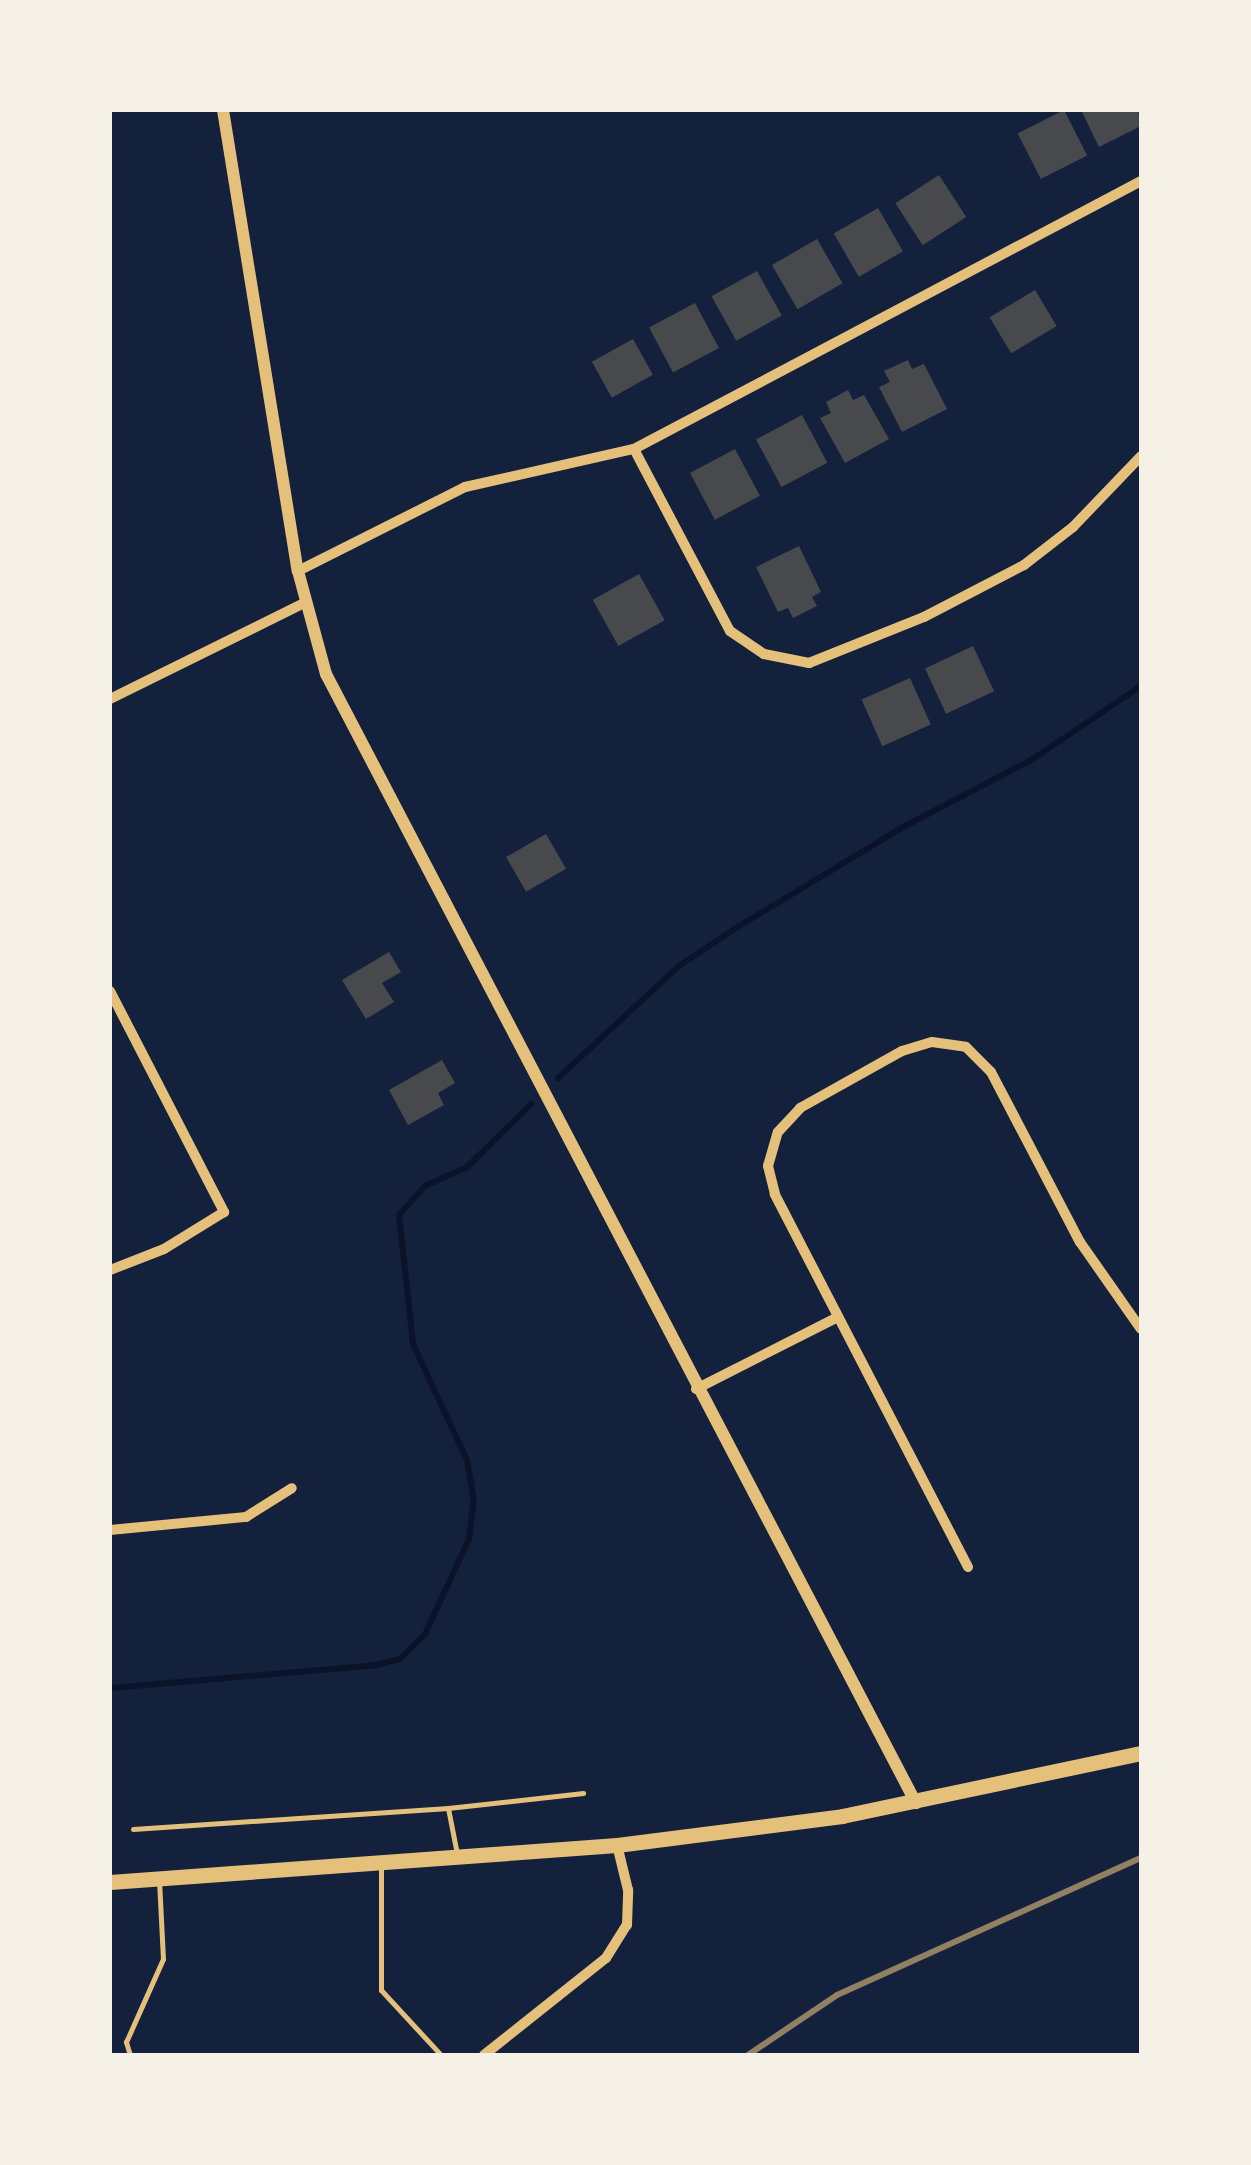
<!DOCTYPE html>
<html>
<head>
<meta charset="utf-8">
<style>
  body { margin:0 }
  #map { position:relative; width:1251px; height:2165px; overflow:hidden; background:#14213d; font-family:"Asap Condensed",sans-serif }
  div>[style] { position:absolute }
  .stream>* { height:6px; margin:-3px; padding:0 3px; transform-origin:3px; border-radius:3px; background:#0b132b }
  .building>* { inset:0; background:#48494c; transform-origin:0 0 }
  .service>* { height:5px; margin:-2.5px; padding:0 2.5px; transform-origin:2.5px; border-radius:2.5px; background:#e5c07b }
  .minor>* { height:10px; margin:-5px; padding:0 5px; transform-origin:5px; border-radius:5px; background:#e5c07b }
  .tertiary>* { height:12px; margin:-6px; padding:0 6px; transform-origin:6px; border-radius:6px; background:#e5c07b }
  .secondary>* { height:15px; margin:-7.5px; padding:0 7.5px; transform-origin:7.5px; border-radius:7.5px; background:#e5c07b }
  .rail>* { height:6px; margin:-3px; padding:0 3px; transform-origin:3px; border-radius:3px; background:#918062 }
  span { translate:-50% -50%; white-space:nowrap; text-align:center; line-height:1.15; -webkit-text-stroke:9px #f6f1e7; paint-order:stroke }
  .frame { position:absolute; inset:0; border:112px solid #f6f1e7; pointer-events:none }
</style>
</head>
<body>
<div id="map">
  <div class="stream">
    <div style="left:558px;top:1078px;width:165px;rotate:-42.8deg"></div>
    <div style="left:679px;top:966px;width:69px;rotate:-33.7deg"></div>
    <div style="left:736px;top:928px;width:200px;rotate:-31.1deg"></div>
    <div style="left:907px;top:825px;width:142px;rotate:-27.6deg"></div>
    <div style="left:1033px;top:759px;width:130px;rotate:-34.1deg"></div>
    <div style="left:110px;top:1688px;width:267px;rotate:-4.9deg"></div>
    <div style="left:376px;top:1665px;width:25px;rotate:-14deg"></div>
    <div style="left:400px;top:1659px;width:35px;rotate:-45deg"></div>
    <div style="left:425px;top:1634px;width:105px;rotate:-65.1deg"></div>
    <div style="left:469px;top:1539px;width:38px;rotate:-83deg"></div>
    <div style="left:474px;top:1501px;width:42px;rotate:-99.7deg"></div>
    <div style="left:467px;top:1460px;width:128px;rotate:-115deg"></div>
    <div style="left:413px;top:1344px;width:130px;rotate:-96.2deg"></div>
    <div style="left:399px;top:1215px;width:39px;rotate:-48deg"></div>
    <div style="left:425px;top:1186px;width:46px;rotate:-24.3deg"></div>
    <div style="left:467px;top:1167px;width:90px;rotate:-44.5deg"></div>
  </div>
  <div class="building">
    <div style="left:1064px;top:110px;width:51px;height:52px;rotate:63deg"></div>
    <div style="clip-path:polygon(1081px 110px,1138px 110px,1141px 126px,1099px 147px)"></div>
    <div style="left:939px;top:175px;width:50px;height:52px;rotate:57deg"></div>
    <div style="left:878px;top:208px;width:50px;height:51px;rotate:60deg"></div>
    <div style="left:817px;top:239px;width:51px;height:52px;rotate:60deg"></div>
    <div style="left:757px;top:271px;width:51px;height:52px;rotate:61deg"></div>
    <div style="left:1035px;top:290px;width:42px;height:53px;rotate:59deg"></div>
    <div style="left:695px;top:303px;width:51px;height:52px;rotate:62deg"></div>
    <div style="left:633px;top:339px;width:41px;height:47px;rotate:61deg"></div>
    <div style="clip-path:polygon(908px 360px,912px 369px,924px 364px,947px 409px,902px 432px,879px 387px,890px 382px,884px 371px)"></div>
    <div style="clip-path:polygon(848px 390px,853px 400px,864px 395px,889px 439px,845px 463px,820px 418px,831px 413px,826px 402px)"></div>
    <div style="left:802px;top:415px;width:54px;height:52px;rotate:62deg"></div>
    <div style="left:735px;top:449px;width:53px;height:51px;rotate:62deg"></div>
    <div style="clip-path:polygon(799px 546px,821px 592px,812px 597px,817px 606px,793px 618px,788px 608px,778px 612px,756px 567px)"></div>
    <div style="left:639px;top:574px;width:53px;height:53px;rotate:61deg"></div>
    <div style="left:973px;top:646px;width:50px;height:53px;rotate:65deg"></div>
    <div style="left:910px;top:678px;width:51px;height:53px;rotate:66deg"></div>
    <div style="left:546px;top:834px;width:40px;height:46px;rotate:60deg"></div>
    <div style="clip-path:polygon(389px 952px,401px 972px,382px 983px,394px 1002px,366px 1019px,342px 980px)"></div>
    <div style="clip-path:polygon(442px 1060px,455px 1083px,438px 1093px,444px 1105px,408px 1125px,389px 1090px)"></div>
  </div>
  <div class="service">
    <div style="left:133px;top:1829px;width:316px;rotate:-3.8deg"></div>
    <div style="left:457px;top:1854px;width:47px;rotate:-101.1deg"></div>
    <div style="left:448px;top:1808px;width:136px;rotate:-6.3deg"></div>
    <div style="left:381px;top:1865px;width:125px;rotate:90deg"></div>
    <div style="left:381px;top:1990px;width:88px;rotate:47.3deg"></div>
    <div style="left:130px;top:2055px;width:14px;rotate:-107deg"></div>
    <div style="left:126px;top:2042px;width:91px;rotate:-66deg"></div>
    <div style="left:163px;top:1959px;width:78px;rotate:-92.9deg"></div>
  </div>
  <div class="minor">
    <div style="left:634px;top:449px;width:206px;rotate:62.2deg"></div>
    <div style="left:730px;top:631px;width:41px;rotate:34.1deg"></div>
    <div style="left:764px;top:654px;width:46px;rotate:11.3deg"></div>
    <div style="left:809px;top:663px;width:124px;rotate:-21.8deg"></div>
    <div style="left:924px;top:617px;width:113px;rotate:-27.5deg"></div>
    <div style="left:1024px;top:565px;width:62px;rotate:-37.8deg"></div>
    <div style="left:1073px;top:527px;width:98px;rotate:-46.2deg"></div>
    <div style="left:298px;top:571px;width:187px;rotate:-26.7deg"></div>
    <div style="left:465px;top:487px;width:173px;rotate:-12.7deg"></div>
    <div style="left:634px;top:449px;width:573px;rotate:-27.86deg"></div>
    <div style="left:110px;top:699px;width:216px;rotate:-26.3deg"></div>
    <div style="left:110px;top:991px;width:249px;rotate:62.7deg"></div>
    <div style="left:224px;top:1212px;width:70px;rotate:148.3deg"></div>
    <div style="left:164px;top:1249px;width:58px;rotate:158.7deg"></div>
    <div style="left:696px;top:1389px;width:157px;rotate:-26.9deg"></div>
    <div style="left:110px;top:1530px;width:137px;rotate:-5.5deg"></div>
    <div style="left:246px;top:1517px;width:54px;rotate:-32.2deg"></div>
    <div style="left:968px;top:1567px;width:420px;rotate:-117.4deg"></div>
    <div style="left:775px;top:1194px;width:29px;rotate:-104deg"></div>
    <div style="left:768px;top:1166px;width:35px;rotate:-74deg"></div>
    <div style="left:778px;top:1132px;width:33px;rotate:-47deg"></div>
    <div style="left:800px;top:1108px;width:117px;rotate:-29.2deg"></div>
    <div style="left:902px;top:1051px;width:31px;rotate:-17deg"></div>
    <div style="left:932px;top:1042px;width:34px;rotate:8deg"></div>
    <div style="left:966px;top:1047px;width:35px;rotate:45deg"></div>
    <div style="left:991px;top:1072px;width:192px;rotate:62.4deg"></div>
    <div style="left:1080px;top:1242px;width:106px;rotate:55deg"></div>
    <div style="left:484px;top:2055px;width:156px;rotate:-38.5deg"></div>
    <div style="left:606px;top:1958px;width:39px;rotate:-58deg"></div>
    <div style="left:627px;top:1925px;width:35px;rotate:-88deg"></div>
    <div style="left:628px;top:1890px;width:46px;rotate:-103.7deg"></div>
  </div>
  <div class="tertiary">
    <div style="left:223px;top:110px;width:467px;rotate:80.8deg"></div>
    <div style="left:298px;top:571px;width:107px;rotate:74.8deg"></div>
    <div style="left:326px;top:674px;width:1274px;rotate:62.41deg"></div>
  </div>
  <div class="secondary">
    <div style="left:110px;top:1882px;width:508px;rotate:-4.17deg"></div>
    <div style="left:617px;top:1845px;width:227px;rotate:-7.3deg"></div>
    <div style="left:842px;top:1816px;width:306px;rotate:-11.9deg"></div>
  </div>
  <div class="rail">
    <div style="left:748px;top:2055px;width:107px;rotate:-34deg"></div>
    <div style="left:837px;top:1995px;width:333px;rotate:-24.3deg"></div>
  </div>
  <div class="frame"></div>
</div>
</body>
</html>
